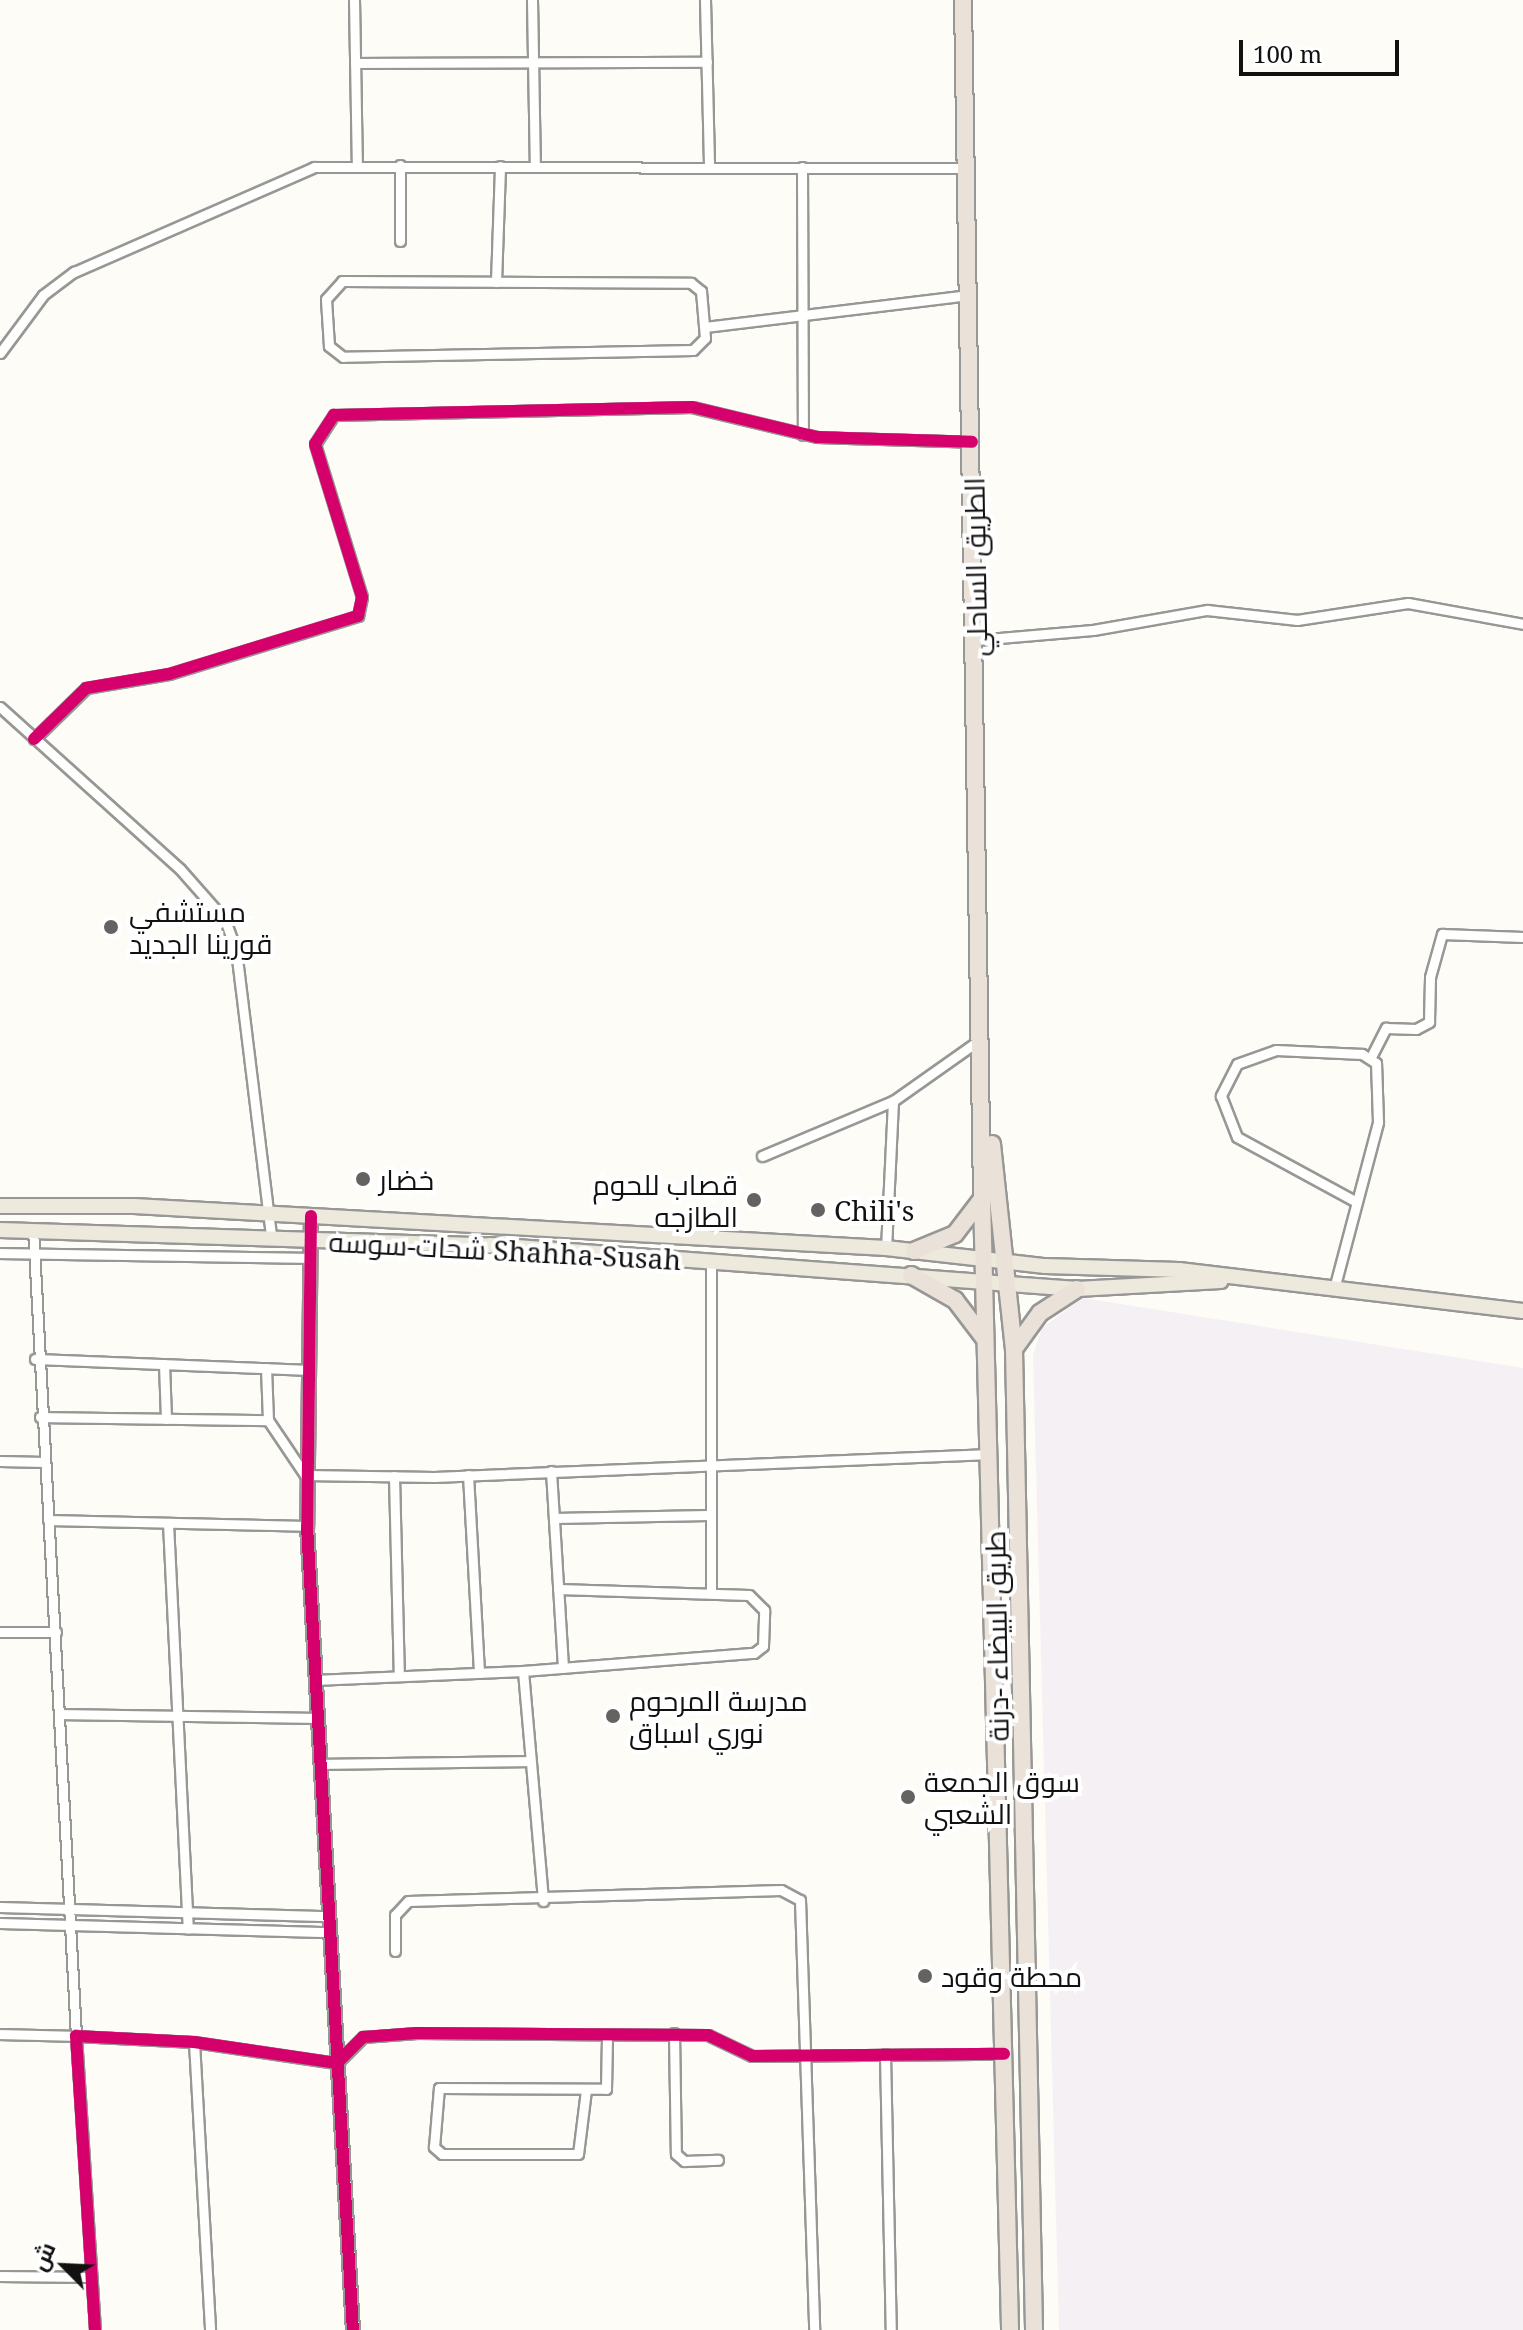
<!DOCTYPE html>
<html>
<head>
<meta charset="utf-8">
<style>
  body { margin:0 }
  #map { position:relative; width:1523px; height:2330px; overflow:hidden; background:#fdfcf7; font-family:"Noto Serif",Cairo,serif }
  div>[style] { position:absolute }
  .industrial>* { inset:0; background:#f5f0f3 }
  .roads { filter:drop-shadow(2px 0 #979795) drop-shadow(-2px 0 #979795) drop-shadow(0 2px #979795) drop-shadow(0 -2px #979795) }
  .street>* { height:9px; margin:-4.5px; padding:0 4.5px; transform-origin:4.5px; border-radius:4.5px; background:#fffffe }
  .secondary>* { height:12px; margin:-6px; padding:0 6px; transform-origin:6px; border-radius:6px; background:#f6f4eb }
  .primary>* { height:14px; margin:-7px; padding:0 7px; transform-origin:7px; border-radius:7px; background:#ede9dc }
  .highway>* { height:16px; margin:-8px; padding:0 8px; transform-origin:8px; border-radius:8px; background:#eae1d8 }
  .cycleway>* { height:12px; margin:-6px; padding:0 6px; transform-origin:6px; border-radius:6px; background:#d6006c }
  .dots>* { width:22px; height:22px; translate:-50% -50%; box-sizing:border-box; border:4px solid #fff; border-radius:50% }
  span { translate:-50% -50%; white-space:nowrap; text-align:center; line-height:1.15; -webkit-text-stroke:8px #fff; paint-order:stroke }
  .street-label { font-size:28px; color:#111 }
  .poi-label { font-size:28px; color:#111 }
  .left { translate:0 -50%; text-align:left }
  .right { translate:-100% -50%; text-align:right }
  .north { position:absolute; left:24px; top:2226px; width:80px; height:80px; -webkit-text-stroke:6px #fff; paint-order:stroke; rotate:294deg; font-size:22px; font-weight:700; line-height:32px; text-align:center; color:#111 }
  .north::after { content:''; display:block; margin:auto; width:28px; height:36px; background:#111; clip-path:polygon(50% 0,100% 100%,50% 72%,0 100%) }
  .scale { position:absolute; left:1239px; top:40px; width:160px; height:36px; box-sizing:border-box; border:4px solid #111; border-top:0; padding-left:10px; font-size:24px; line-height:28px; white-space:nowrap; color:#111; -webkit-text-stroke:6px #fff; paint-order:stroke }
</style>
</head>
<body>
<div id="map">
  <div class="industrial">
    <div style="clip-path:polygon(1083px 1298px,1523px 1368px,1523px 2330px,1059px 2330px,1033px 1355px,1042px 1328px)"></div>
  </div>
  <div class="roads">
    <div class="street">
      <div style="left:354px;top:0;width:165px;rotate:89deg"></div>
      <div style="left:532px;top:0;width:166px;rotate:89deg"></div>
      <div style="left:705px;top:0;width:166px;rotate:88.6deg"></div>
      <div style="left:355px;top:63px;width:352px;rotate:-0.2deg"></div>
      <div style="left:802px;top:167px;width:268px;rotate:89.8deg"></div>
      <div style="left:400px;top:241px;width:76px;rotate:-90deg"></div>
      <div style="left:342px;top:281px;width:349px;rotate:0.3deg"></div>
      <div style="left:691px;top:283px;width:13px;rotate:39deg"></div>
      <div style="left:701px;top:291px;width:47px;rotate:85.1deg"></div>
      <div style="left:705px;top:338px;width:17px;rotate:135deg"></div>
      <div style="left:693px;top:350px;width:350px;rotate:178.9deg"></div>
      <div style="left:343px;top:357px;width:18px;rotate:-142deg"></div>
      <div style="left:329px;top:346px;width:47px;rotate:-93.7deg"></div>
      <div style="left:326px;top:299px;width:24px;rotate:-48deg"></div>
      <div style="left:496px;top:282px;width:116px;rotate:-88deg"></div>
      <div style="left:705px;top:327px;width:266px;rotate:-6.9deg"></div>
      <div style="left:0;top:353px;width:72px;rotate:-53.4deg"></div>
      <div style="left:43px;top:295px;width:39px;rotate:-37deg"></div>
      <div style="left:74px;top:272px;width:262px;rotate:-23.6deg"></div>
      <div style="left:314px;top:167px;width:652px;rotate:0.09deg"></div>
      <div style="left:976px;top:640px;width:117px;rotate:-4.9deg"></div>
      <div style="left:1093px;top:630px;width:116px;rotate:-10deg"></div>
      <div style="left:1207px;top:610px;width:91px;rotate:6.3deg"></div>
      <div style="left:1297px;top:620px;width:112px;rotate:-8.7deg"></div>
      <div style="left:1408px;top:603px;width:117px;rotate:10.3deg"></div>
      <div style="left:0;top:707px;width:242px;rotate:42deg"></div>
      <div style="left:180px;top:869px;width:68px;rotate:48.6deg"></div>
      <div style="left:225px;top:920px;width:32px;rotate:70deg"></div>
      <div style="left:236px;top:950px;width:287px;rotate:83deg"></div>
      <div style="left:34px;top:739px;width:73px;rotate:-44.4deg"></div>
      <div style="left:86px;top:688px;width:84px;rotate:-9.6deg"></div>
      <div style="left:169px;top:674px;width:198px;rotate:-17.1deg"></div>
      <div style="left:358px;top:616px;width:19px;rotate:-78deg"></div>
      <div style="left:362px;top:597px;width:160px;rotate:-107.1deg"></div>
      <div style="left:315px;top:444px;width:35px;rotate:-57deg"></div>
      <div style="left:334px;top:415px;width:358px;rotate:-1.3deg"></div>
      <div style="left:692px;top:407px;width:129px;rotate:13.5deg"></div>
      <div style="left:817px;top:437px;width:155px;rotate:1.8deg"></div>
      <div style="left:1371px;top:1057px;width:33px;rotate:-63deg"></div>
      <div style="left:1386px;top:1028px;width:30px;rotate:2deg"></div>
      <div style="left:1416px;top:1029px;width:15px;rotate:-28deg"></div>
      <div style="left:1429px;top:1022px;width:45px;rotate:-88.7deg"></div>
      <div style="left:1430px;top:977px;width:45px;rotate:-74.4deg"></div>
      <div style="left:1442px;top:934px;width:81px;rotate:2.1deg"></div>
      <div style="left:893px;top:1101px;width:108px;rotate:-35.2deg"></div>
      <div style="left:762px;top:1156px;width:142px;rotate:-22.8deg"></div>
      <div style="left:893px;top:1101px;width:147px;rotate:92.7deg"></div>
      <div style="left:0;top:1253px;width:310px;rotate:0.9deg"></div>
      <div style="left:1334px;top:1289px;width:173px;rotate:-75.2deg"></div>
      <div style="left:1378px;top:1122px;width:59px;rotate:-91.9deg"></div>
      <div style="left:1376px;top:1063px;width:17px;rotate:-147deg"></div>
      <div style="left:1362px;top:1054px;width:86px;rotate:-177.3deg"></div>
      <div style="left:1276px;top:1050px;width:41px;rotate:160.3deg"></div>
      <div style="left:1237px;top:1064px;width:36px;rotate:117deg"></div>
      <div style="left:1221px;top:1096px;width:44px;rotate:68.7deg"></div>
      <div style="left:1237px;top:1137px;width:134px;rotate:28.5deg"></div>
      <div style="left:35px;top:1359px;width:271px;rotate:2.3deg"></div>
      <div style="left:164px;top:1364px;width:55px;rotate:87.9deg"></div>
      <div style="left:266px;top:1368px;width:52px;rotate:87.8deg"></div>
      <div style="left:268px;top:1420px;width:66px;rotate:56.1deg"></div>
      <div style="left:305px;top:1475px;width:129px;rotate:0.9deg"></div>
      <div style="left:434px;top:1477px;width:557px;rotate:-2.36deg"></div>
      <div style="left:40px;top:1417px;width:228px;rotate:0.8deg"></div>
      <div style="left:0;top:1461px;width:44px;rotate:1.3deg"></div>
      <div style="left:551px;top:1471px;width:197px;rotate:86.5deg"></div>
      <div style="left:468px;top:1475px;width:198px;rotate:86.8deg"></div>
      <div style="left:394px;top:1476px;width:200px;rotate:88.6deg"></div>
      <div style="left:554px;top:1518px;width:154px;rotate:-1.1deg"></div>
      <div style="left:48px;top:1520px;width:259px;rotate:1.3deg"></div>
      <div style="left:168px;top:1523px;width:406px;rotate:87.2deg"></div>
      <div style="left:711px;top:1590px;width:328px;rotate:-90deg"></div>
      <div style="left:0;top:1632px;width:56px"></div>
      <div style="left:523px;top:1671px;width:231px;rotate:85deg"></div>
      <div style="left:314px;top:1680px;width:209px;rotate:-2.5deg"></div>
      <div style="left:523px;top:1671px;width:232px;rotate:-4.5deg"></div>
      <div style="left:754px;top:1653px;width:11px;rotate:-38deg"></div>
      <div style="left:763px;top:1646px;width:36px;rotate:-88deg"></div>
      <div style="left:764px;top:1610px;width:21px;rotate:-135deg"></div>
      <div style="left:749px;top:1595px;width:191px;rotate:-178.2deg"></div>
      <div style="left:61px;top:1714px;width:255px;rotate:0.9deg"></div>
      <div style="left:319px;top:1764px;width:211px;rotate:-0.8deg"></div>
      <div style="left:0;top:1907px;width:329px;rotate:1.6deg"></div>
      <div style="left:0;top:1923px;width:330px;rotate:1.6deg"></div>
      <div style="left:395px;top:1951px;width:36px;rotate:-90deg"></div>
      <div style="left:395px;top:1915px;width:19px;rotate:-47deg"></div>
      <div style="left:408px;top:1901px;width:373px;rotate:-1.7deg"></div>
      <div style="left:781px;top:1890px;width:21px;rotate:28deg"></div>
      <div style="left:800px;top:1900px;width:430px;rotate:88.1deg"></div>
      <div style="left:674px;top:2033px;width:121px;rotate:89.1deg"></div>
      <div style="left:676px;top:2154px;width:11px;rotate:41deg"></div>
      <div style="left:684px;top:2161px;width:34px;rotate:-2deg"></div>
      <div style="left:0;top:2034px;width:76px;rotate:1.5deg"></div>
      <div style="left:76px;top:2036px;width:808px;rotate:-93.05deg"></div>
      <div style="left:194px;top:2042px;width:288px;rotate:86.8deg"></div>
      <div style="left:885px;top:2054px;width:276px;rotate:88.8deg"></div>
      <div style="left:586px;top:2090px;width:64px;rotate:97.1deg"></div>
      <div style="left:578px;top:2154px;width:136px;rotate:180deg"></div>
      <div style="left:442px;top:2154px;width:11px;rotate:-139deg"></div>
      <div style="left:434px;top:2147px;width:59px;rotate:-85.2deg"></div>
      <div style="left:439px;top:2088px;width:167px;rotate:0.3deg"></div>
      <div style="left:606px;top:2089px;width:52px;rotate:-88.9deg"></div>
      <div style="left:0;top:2276px;width:91px;rotate:0.6deg"></div>
      <div style="left:95px;top:2330px;width:295px;rotate:-93.7deg"></div>
      <div style="left:76px;top:2036px;width:118px;rotate:2.9deg"></div>
      <div style="left:194px;top:2042px;width:145px;rotate:8.4deg"></div>
      <div style="left:337px;top:2063px;width:37px;rotate:-45deg"></div>
      <div style="left:363px;top:2037px;width:54px;rotate:-4.2deg"></div>
      <div style="left:417px;top:2033px;width:291px;rotate:0.4deg"></div>
      <div style="left:708px;top:2035px;width:49px;rotate:25.5deg"></div>
      <div style="left:752px;top:2056px;width:252px;rotate:-0.5deg"></div>
    </div>
    <div class="secondary">
      <div style="left:311px;top:1216px;width:310px;rotate:90.7deg"></div>
      <div style="left:307px;top:1526px;width:805px;rotate:86.73deg"></div>
    </div>
    <div class="primary">
      <div style="left:0;top:1206px;width:134px"></div>
      <div style="left:134px;top:1206px;width:753px;rotate:3.2deg"></div>
      <div style="left:886px;top:1248px;width:160px;rotate:6.5deg"></div>
      <div style="left:1045px;top:1266px;width:134px;rotate:1.7deg"></div>
      <div style="left:1179px;top:1270px;width:346px;rotate:6.8deg"></div>
      <div style="left:0;top:1230px;width:490px;rotate:1.8deg"></div>
      <div style="left:490px;top:1245px;width:589px;rotate:4.29deg"></div>
      <div style="left:1077px;top:1289px;width:144px;rotate:-3.2deg"></div>
    </div>
    <div class="highway">
      <div style="left:963px;top:0;width:1198px;rotate:89.09deg"></div>
      <div style="left:982px;top:1198px;width:1132px;rotate:88.58deg"></div>
      <div style="left:992px;top:1144px;width:206px;rotate:83.9deg"></div>
      <div style="left:1014px;top:1349px;width:981px;rotate:88.83deg"></div>
      <div style="left:914px;top:1251px;width:44px;rotate:-22.5deg"></div>
      <div style="left:955px;top:1234px;width:43px;rotate:-52.6deg"></div>
      <div style="left:911px;top:1275px;width:51px;rotate:29.6deg"></div>
      <div style="left:955px;top:1300px;width:48px;rotate:52.7deg"></div>
      <div style="left:1014px;top:1349px;width:44px;rotate:-54.2deg"></div>
      <div style="left:1040px;top:1313px;width:44px;rotate:-33deg"></div>
    </div>
  </div>
  <div class="cycleway">
    <div style="left:34px;top:739px;width:73px;rotate:-44.4deg"></div>
    <div style="left:86px;top:688px;width:84px;rotate:-9.6deg"></div>
    <div style="left:169px;top:674px;width:198px;rotate:-17.1deg"></div>
    <div style="left:358px;top:616px;width:19px;rotate:-78deg"></div>
    <div style="left:362px;top:597px;width:160px;rotate:-107.1deg"></div>
    <div style="left:315px;top:444px;width:35px;rotate:-57deg"></div>
    <div style="left:334px;top:415px;width:358px;rotate:-1.3deg"></div>
    <div style="left:692px;top:407px;width:129px;rotate:13.5deg"></div>
    <div style="left:817px;top:437px;width:155px;rotate:1.8deg"></div>
    <div style="left:311px;top:1216px;width:310px;rotate:90.7deg"></div>
    <div style="left:307px;top:1526px;width:805px;rotate:86.73deg"></div>
    <div style="left:95px;top:2330px;width:295px;rotate:-93.7deg"></div>
    <div style="left:76px;top:2036px;width:118px;rotate:2.9deg"></div>
    <div style="left:194px;top:2042px;width:145px;rotate:8.4deg"></div>
    <div style="left:337px;top:2063px;width:37px;rotate:-45deg"></div>
    <div style="left:363px;top:2037px;width:54px;rotate:-4.2deg"></div>
    <div style="left:417px;top:2033px;width:291px;rotate:0.4deg"></div>
    <div style="left:708px;top:2035px;width:49px;rotate:25.5deg"></div>
    <div style="left:752px;top:2056px;width:252px;rotate:-0.5deg"></div>
  </div>
  <div class="dots">
    <div style="left:111px;top:927px;background:#646362"></div>
    <div style="left:363px;top:1179px;background:#646362"></div>
    <div style="left:754px;top:1200px;background:#646362"></div>
    <div style="left:818px;top:1210px;background:#646362"></div>
    <div style="left:613px;top:1716px;background:#646362"></div>
    <div style="left:908px;top:1797px;background:#646362"></div>
    <div style="left:925px;top:1976px;background:#646362"></div>
  </div>
  <div class="street-label">
    <span style="left:975px;top:567px;rotate:-91deg">الطريق الساحلي</span>
    <span style="left:505px;top:1250px;rotate:3deg">شحات-سوسه Shahha-Susah</span>
    <span style="left:996px;top:1636px;rotate:-91deg">طريق البيضاء -درنة</span>
  </div>
  <div class="poi-label">
    <span class="left" style="left:129px;top:927px">مستشفي<br>قورينا الجديد</span>
    <span class="left" style="left:379px;top:1179px">خضار</span>
    <span class="right" style="left:738px;top:1200px">قصاب للحوم<br>الطازجه</span>
    <span class="left" style="left:834px;top:1210px">Chili's</span>
    <span class="left" style="left:629px;top:1716px">مدرسة المرحوم<br>نوري اسباق</span>
    <span class="left" style="left:924px;top:1797px">سوق الجمعة<br>الشعبي</span>
    <span class="left" style="left:941px;top:1976px">محطة وقود</span>
  </div>
  <div class="north">ش</div>
  <div class="scale">100 m</div>
</div>
</body>
</html>
